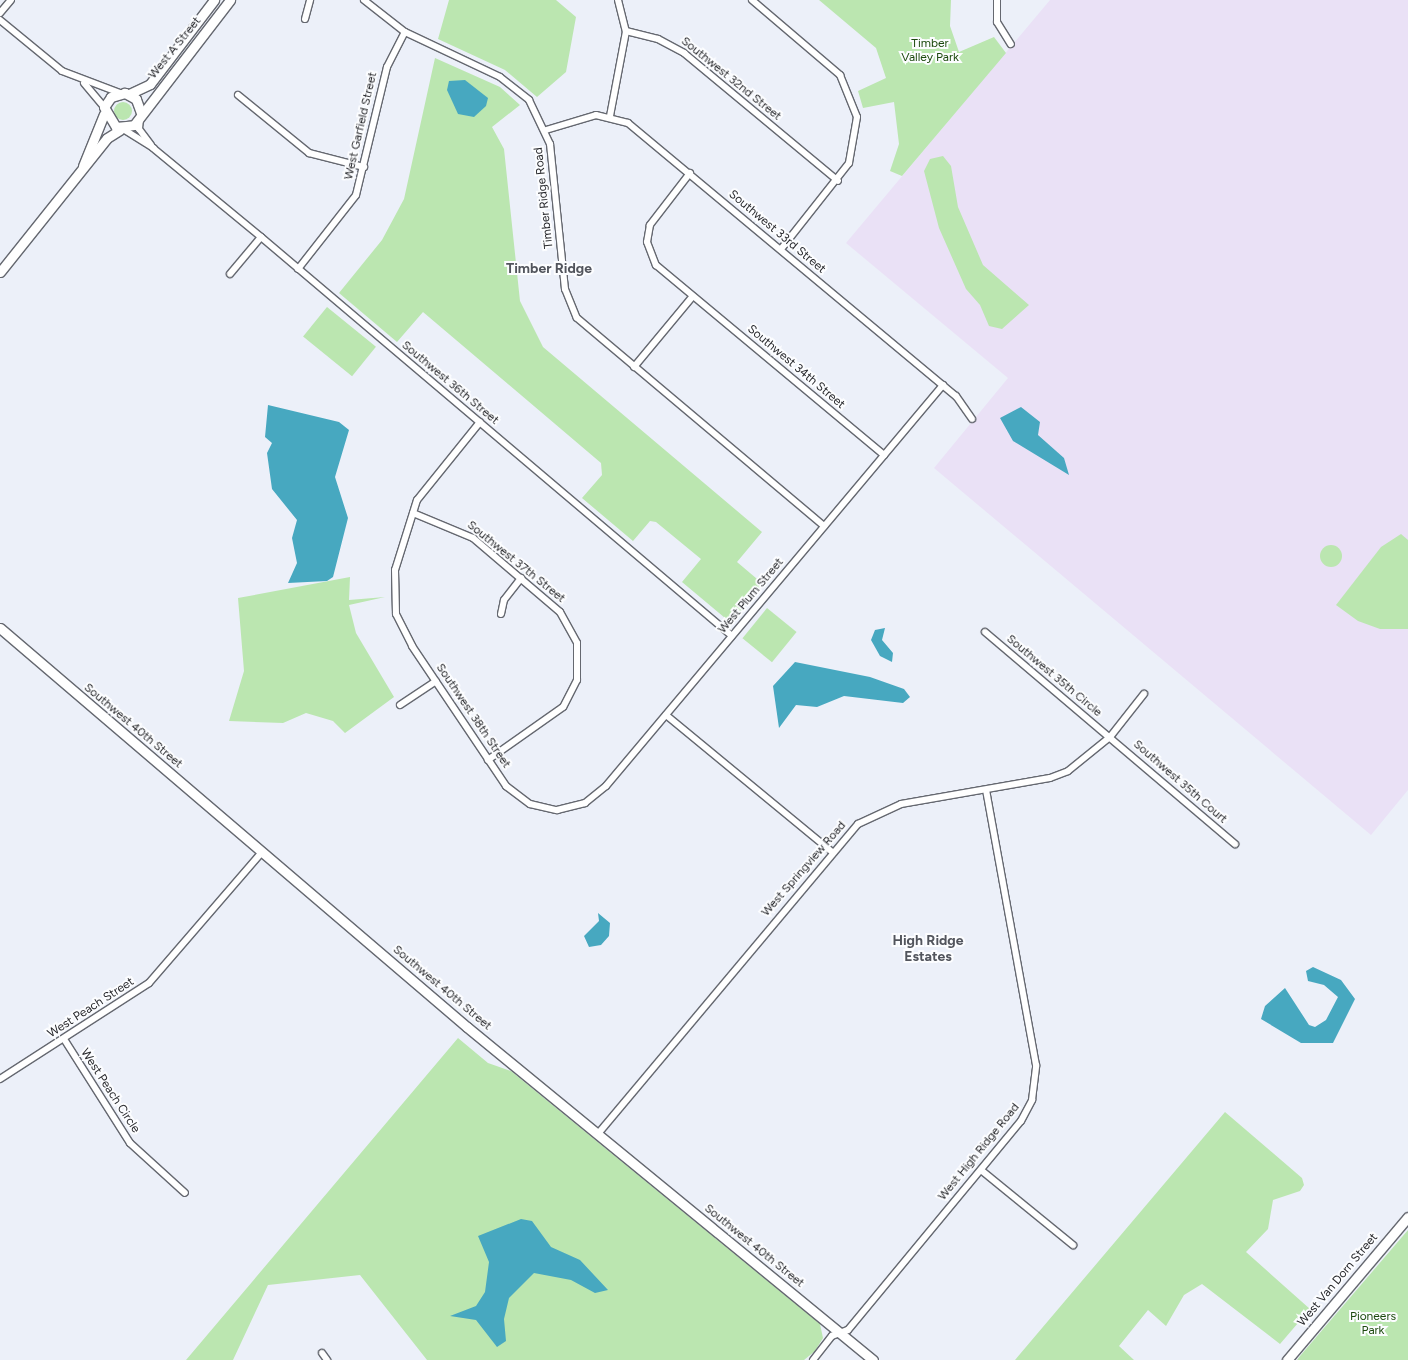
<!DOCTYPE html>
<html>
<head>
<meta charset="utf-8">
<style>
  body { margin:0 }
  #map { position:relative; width:1408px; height:1360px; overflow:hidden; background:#ecf0f9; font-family:Figtree,sans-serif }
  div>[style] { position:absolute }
  .industrial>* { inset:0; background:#eae1f6 }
  .green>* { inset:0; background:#bbe6b0; transform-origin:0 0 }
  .round { border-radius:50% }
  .water>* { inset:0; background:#47a8c0 }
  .roads { filter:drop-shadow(1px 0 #656870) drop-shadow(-1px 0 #656870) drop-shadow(0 1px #656870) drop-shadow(0 -1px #656870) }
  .street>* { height:6px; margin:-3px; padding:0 3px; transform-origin:3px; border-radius:3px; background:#fff }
  .secondary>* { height:9px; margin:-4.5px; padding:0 4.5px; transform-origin:4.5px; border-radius:4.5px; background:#fff }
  span { translate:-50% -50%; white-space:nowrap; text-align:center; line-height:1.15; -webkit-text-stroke:4px #fcfdff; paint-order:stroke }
  .park-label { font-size:12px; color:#1c490e }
  .street-label { font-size:12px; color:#27282c }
  .neighbourhood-label { font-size:14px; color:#52555d; font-weight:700 }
</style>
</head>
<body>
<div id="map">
  <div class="industrial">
    <div style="clip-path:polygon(1050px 0,1408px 0,1408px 790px,1371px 835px,934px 468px,1008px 378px,846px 243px)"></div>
  </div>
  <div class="green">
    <div style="clip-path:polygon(449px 0,556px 0,576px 17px,566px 72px,537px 97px,505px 70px,438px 39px)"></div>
    <div style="clip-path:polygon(819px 0,951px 0,950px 26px,959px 52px,994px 37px,1006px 53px,902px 176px,890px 171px,899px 144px,894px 102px,863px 108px,858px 91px,886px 78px,876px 48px)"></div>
    <div style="clip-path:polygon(435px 58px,500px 87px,520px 105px,492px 127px,504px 149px,520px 301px,543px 347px,762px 532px,737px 562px,763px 584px,731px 623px,682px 582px,701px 559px,656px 522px,650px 521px,633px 541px,582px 498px,602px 475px,601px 463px,423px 312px,397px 342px,339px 293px,382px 240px,404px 199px)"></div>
    <div class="round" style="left:114px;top:102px;width:18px;height:18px"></div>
    <div style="clip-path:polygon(943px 156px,951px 166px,958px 207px,983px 265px,1029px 305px,1002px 329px,989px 326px,980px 305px,966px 289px,939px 228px,924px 171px,930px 159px)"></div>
    <div style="left:327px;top:307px;width:63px;height:38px;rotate:39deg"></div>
    <div style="clip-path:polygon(1401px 534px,1408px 540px,1408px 629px,1380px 629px,1358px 621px,1336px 605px,1381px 547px)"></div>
    <div class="round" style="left:1320px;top:545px;width:22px;height:22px"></div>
    <div style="clip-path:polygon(350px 577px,349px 600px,385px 597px,349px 605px,356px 633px,394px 697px,345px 733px,333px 721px,306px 713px,283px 723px,229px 721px,244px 671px,238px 598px)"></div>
    <div style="left:767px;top:608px;width:38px;height:39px;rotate:39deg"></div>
    <div style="clip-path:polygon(458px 1038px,488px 1063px,511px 1071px,820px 1324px,823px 1338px,815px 1351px,804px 1360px,427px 1360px,360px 1275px,268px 1285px,233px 1360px,186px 1360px)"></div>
    <div style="clip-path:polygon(1225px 1112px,1302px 1178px,1304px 1185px,1300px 1191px,1273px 1200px,1268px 1229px,1246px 1252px,1310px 1309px,1280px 1344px,1202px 1284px,1184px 1295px,1166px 1326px,1148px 1310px,1119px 1346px,1134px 1360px,1015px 1360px)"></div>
    <div style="clip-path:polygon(1408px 1230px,1408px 1360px,1297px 1360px,1300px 1356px)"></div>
  </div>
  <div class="water">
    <div style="clip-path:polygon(465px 80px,488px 98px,486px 106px,474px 117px,458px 114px,447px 90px,449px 81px)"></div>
    <div style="clip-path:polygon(268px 405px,339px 422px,349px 430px,335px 477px,348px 518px,333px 577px,327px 581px,288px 583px,297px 563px,292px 538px,297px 520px,272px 489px,267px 453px,272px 443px,265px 437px)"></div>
    <div style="clip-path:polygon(1021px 407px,1040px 422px,1038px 435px,1064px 458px,1069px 475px,1013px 441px,1000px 418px)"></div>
    <div style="clip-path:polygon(885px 628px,882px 640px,893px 653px,892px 662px,880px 656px,871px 640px,875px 630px)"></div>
    <div style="clip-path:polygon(795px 662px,870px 677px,904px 689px,910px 697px,903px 703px,844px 696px,817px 707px,796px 705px,779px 728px,773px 686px)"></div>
    <div style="clip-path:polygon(598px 913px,610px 923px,609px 936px,601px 945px,589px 947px,584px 936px,599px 921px)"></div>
    <div style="clip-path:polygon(1313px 967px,1341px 980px,1355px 999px,1333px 1043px,1301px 1043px,1261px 1019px,1265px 1006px,1285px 988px,1309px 1025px,1315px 1027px,1326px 1020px,1338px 997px,1324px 985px,1308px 981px,1306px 971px)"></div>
    <div style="clip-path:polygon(521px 1219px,532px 1221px,551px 1247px,580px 1260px,608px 1290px,595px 1293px,571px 1280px,534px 1273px,509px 1298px,504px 1319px,506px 1341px,497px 1347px,476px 1320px,450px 1316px,476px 1306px,485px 1292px,489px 1262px,478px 1236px)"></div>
  </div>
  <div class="roads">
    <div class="street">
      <div style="left:364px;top:0;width:52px;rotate:38deg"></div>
      <div style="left:405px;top:32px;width:105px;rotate:25.3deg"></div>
      <div style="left:500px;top:77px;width:37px;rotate:38deg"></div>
      <div style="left:529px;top:100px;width:49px;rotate:64.5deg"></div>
      <div style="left:550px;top:144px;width:146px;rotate:84.1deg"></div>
      <div style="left:565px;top:289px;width:31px;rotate:68deg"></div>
      <div style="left:577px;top:318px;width:323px;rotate:40.1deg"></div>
      <div style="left:618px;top:0;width:32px;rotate:76deg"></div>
      <div style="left:626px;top:31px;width:33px;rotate:14deg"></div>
      <div style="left:658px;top:39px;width:30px;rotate:28deg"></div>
      <div style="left:684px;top:53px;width:200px;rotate:39.7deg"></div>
      <div style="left:752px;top:0;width:116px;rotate:40.4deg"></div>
      <div style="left:840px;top:75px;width:45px;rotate:68deg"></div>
      <div style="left:857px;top:117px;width:47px;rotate:99.9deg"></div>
      <div style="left:849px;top:163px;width:110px;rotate:128.3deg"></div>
      <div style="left:997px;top:0;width:22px;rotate:90deg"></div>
      <div style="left:997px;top:22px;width:26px;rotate:58deg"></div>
      <div style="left:0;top:13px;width:17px;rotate:-50deg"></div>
      <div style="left:305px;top:19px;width:20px;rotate:-75deg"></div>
      <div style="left:0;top:20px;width:80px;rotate:39.4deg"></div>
      <div style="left:62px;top:71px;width:62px;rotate:20.8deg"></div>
      <div style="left:84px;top:83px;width:31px;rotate:50deg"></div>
      <div style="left:238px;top:95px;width:92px;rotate:39.2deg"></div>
      <div style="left:309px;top:153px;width:57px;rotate:14.3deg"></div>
      <div style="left:610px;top:116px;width:86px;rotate:-79.3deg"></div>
      <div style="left:140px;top:119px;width:10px;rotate:96deg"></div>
      <div style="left:139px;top:129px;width:20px;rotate:53deg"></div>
      <div style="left:123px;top:129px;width:36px;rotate:32deg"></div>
      <div style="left:153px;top:148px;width:140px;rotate:39.5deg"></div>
      <div style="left:261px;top:237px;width:617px;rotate:40.27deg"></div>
      <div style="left:546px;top:130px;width:52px;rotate:-16.7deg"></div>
      <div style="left:596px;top:115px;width:33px;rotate:14deg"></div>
      <div style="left:628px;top:123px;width:427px;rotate:39.8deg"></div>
      <div style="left:956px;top:396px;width:28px;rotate:55deg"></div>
      <div style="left:690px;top:173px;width:66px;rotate:127.6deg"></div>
      <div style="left:650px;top:225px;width:17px;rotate:100deg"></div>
      <div style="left:647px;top:242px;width:25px;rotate:69deg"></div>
      <div style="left:656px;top:265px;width:297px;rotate:39.8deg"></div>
      <div style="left:298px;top:269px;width:94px;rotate:-51.9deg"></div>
      <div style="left:356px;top:195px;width:132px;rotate:-76.4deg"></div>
      <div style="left:387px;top:67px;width:39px;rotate:-63deg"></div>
      <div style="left:230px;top:274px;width:48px;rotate:-50deg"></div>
      <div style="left:634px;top:367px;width:92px;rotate:-50.3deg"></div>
      <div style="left:480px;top:422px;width:100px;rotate:128.9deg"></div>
      <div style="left:417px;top:500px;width:73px;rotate:107.4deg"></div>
      <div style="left:395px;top:570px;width:44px;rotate:88.7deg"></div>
      <div style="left:396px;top:614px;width:36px;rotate:63deg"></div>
      <div style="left:412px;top:646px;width:169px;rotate:56.1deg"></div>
      <div style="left:506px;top:786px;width:30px;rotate:37deg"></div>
      <div style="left:530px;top:804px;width:28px;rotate:13deg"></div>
      <div style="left:557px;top:810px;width:29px;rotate:-14deg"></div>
      <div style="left:585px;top:803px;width:27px;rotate:-39deg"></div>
      <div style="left:606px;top:786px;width:524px;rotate:-49.96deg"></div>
      <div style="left:413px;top:513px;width:65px;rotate:22.6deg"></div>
      <div style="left:473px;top:538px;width:114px;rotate:40.4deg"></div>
      <div style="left:560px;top:612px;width:35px;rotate:61deg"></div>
      <div style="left:577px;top:643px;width:37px;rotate:90deg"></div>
      <div style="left:577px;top:680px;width:30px;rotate:117deg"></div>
      <div style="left:563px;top:707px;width:92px;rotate:144.8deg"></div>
      <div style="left:501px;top:614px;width:14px;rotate:-78deg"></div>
      <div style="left:504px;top:600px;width:28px;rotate:-52deg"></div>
      <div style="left:985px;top:632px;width:328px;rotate:40.3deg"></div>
      <div style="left:400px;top:705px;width:43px;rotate:-33.7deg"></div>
      <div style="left:666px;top:715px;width:215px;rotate:39.5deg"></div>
      <div style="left:64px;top:1039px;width:123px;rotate:57.6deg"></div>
      <div style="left:130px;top:1143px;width:74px;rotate:42.3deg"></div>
      <div style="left:0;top:1079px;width:177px;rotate:-32.8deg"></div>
      <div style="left:149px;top:983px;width:173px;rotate:-49.2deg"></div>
      <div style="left:597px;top:1135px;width:406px;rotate:-50deg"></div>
      <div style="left:858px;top:824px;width:47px;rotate:-24.9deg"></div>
      <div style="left:901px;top:804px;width:151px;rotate:-9.9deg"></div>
      <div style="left:1050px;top:778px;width:19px;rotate:-21deg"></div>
      <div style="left:1068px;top:771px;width:54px;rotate:-39deg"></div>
      <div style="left:1110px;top:737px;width:55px;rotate:-51.7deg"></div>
      <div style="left:981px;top:1170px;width:119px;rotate:39.2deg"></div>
      <div style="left:322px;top:1353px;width:9px;rotate:54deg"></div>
      <div style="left:813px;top:1360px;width:31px;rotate:-52deg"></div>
      <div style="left:832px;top:1336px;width:17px;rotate:-21deg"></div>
      <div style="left:848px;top:1330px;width:271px;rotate:-50.4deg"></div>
      <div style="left:1021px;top:1121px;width:24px;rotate:-62deg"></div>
      <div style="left:1032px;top:1100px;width:35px;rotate:-83deg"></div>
      <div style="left:1036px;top:1065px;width:279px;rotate:-100.3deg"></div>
    </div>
    <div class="secondary">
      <div style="left:129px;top:94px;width:23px;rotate:-25deg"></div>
      <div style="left:150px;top:84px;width:106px;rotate:-52.7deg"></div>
      <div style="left:141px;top:113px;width:15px;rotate:-110deg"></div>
      <div style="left:136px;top:99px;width:13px;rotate:-151deg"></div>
      <div style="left:125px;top:93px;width:15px;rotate:164deg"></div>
      <div style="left:111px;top:97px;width:12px;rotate:125deg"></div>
      <div style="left:104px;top:107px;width:23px;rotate:59deg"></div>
      <div style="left:116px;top:127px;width:18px;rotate:-6deg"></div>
      <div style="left:134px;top:125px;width:158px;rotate:-52.5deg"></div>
      <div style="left:83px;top:166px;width:56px;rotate:-68deg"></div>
      <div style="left:0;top:272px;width:171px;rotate:-51.4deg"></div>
      <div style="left:107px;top:138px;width:15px;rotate:-32deg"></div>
      <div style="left:0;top:628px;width:614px;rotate:40.51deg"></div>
      <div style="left:467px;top:1027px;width:525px;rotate:39.36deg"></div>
      <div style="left:1287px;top:1360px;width:187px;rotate:-49.8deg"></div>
    </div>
  </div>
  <div class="park-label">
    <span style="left:930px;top:51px">Timber<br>Valley Park</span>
    <span style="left:1373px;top:1324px">Pioneers<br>Park</span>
  </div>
  <div class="street-label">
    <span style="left:175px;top:48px;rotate:-51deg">West A Street</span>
    <span style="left:731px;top:79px;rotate:39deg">Southwest 32nd Street</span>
    <span style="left:361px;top:126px;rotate:-77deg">West Garfield Street</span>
    <span style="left:544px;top:198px;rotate:-96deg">Timber Ridge Road</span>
    <span style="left:777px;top:232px;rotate:40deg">Southwest 33rd Street</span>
    <span style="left:796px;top:367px;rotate:40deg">Southwest 34th Street</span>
    <span style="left:450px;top:383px;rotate:40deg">Southwest 36th Street</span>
    <span style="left:516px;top:562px;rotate:39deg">Southwest 37th Street</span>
    <span style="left:751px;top:596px;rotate:-50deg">West Plum Street</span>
    <span style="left:1054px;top:676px;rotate:40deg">Southwest 35th Circle</span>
    <span style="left:473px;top:716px;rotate:56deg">Southwest 38th Street</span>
    <span style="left:133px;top:726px;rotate:40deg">Southwest 40th Street</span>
    <span style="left:1180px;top:782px;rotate:41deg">Southwest 35th Court</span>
    <span style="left:804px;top:869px;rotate:-49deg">West Springview Road</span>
    <span style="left:442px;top:988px;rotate:40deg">Southwest 40th Street</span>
    <span style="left:91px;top:1008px;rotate:-33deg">West Peach Street</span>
    <span style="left:110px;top:1091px;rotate:57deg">West Peach Circle</span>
    <span style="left:979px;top:1152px;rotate:-51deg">West High Ridge Road</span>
    <span style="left:754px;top:1246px;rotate:39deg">Southwest 40th Street</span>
    <span style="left:1338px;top:1280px;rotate:-50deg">West Van Dorn Street</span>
  </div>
  <div class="neighbourhood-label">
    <span style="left:549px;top:269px">Timber Ridge</span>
    <span style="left:928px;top:949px">High Ridge<br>Estates</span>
  </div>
</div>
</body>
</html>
